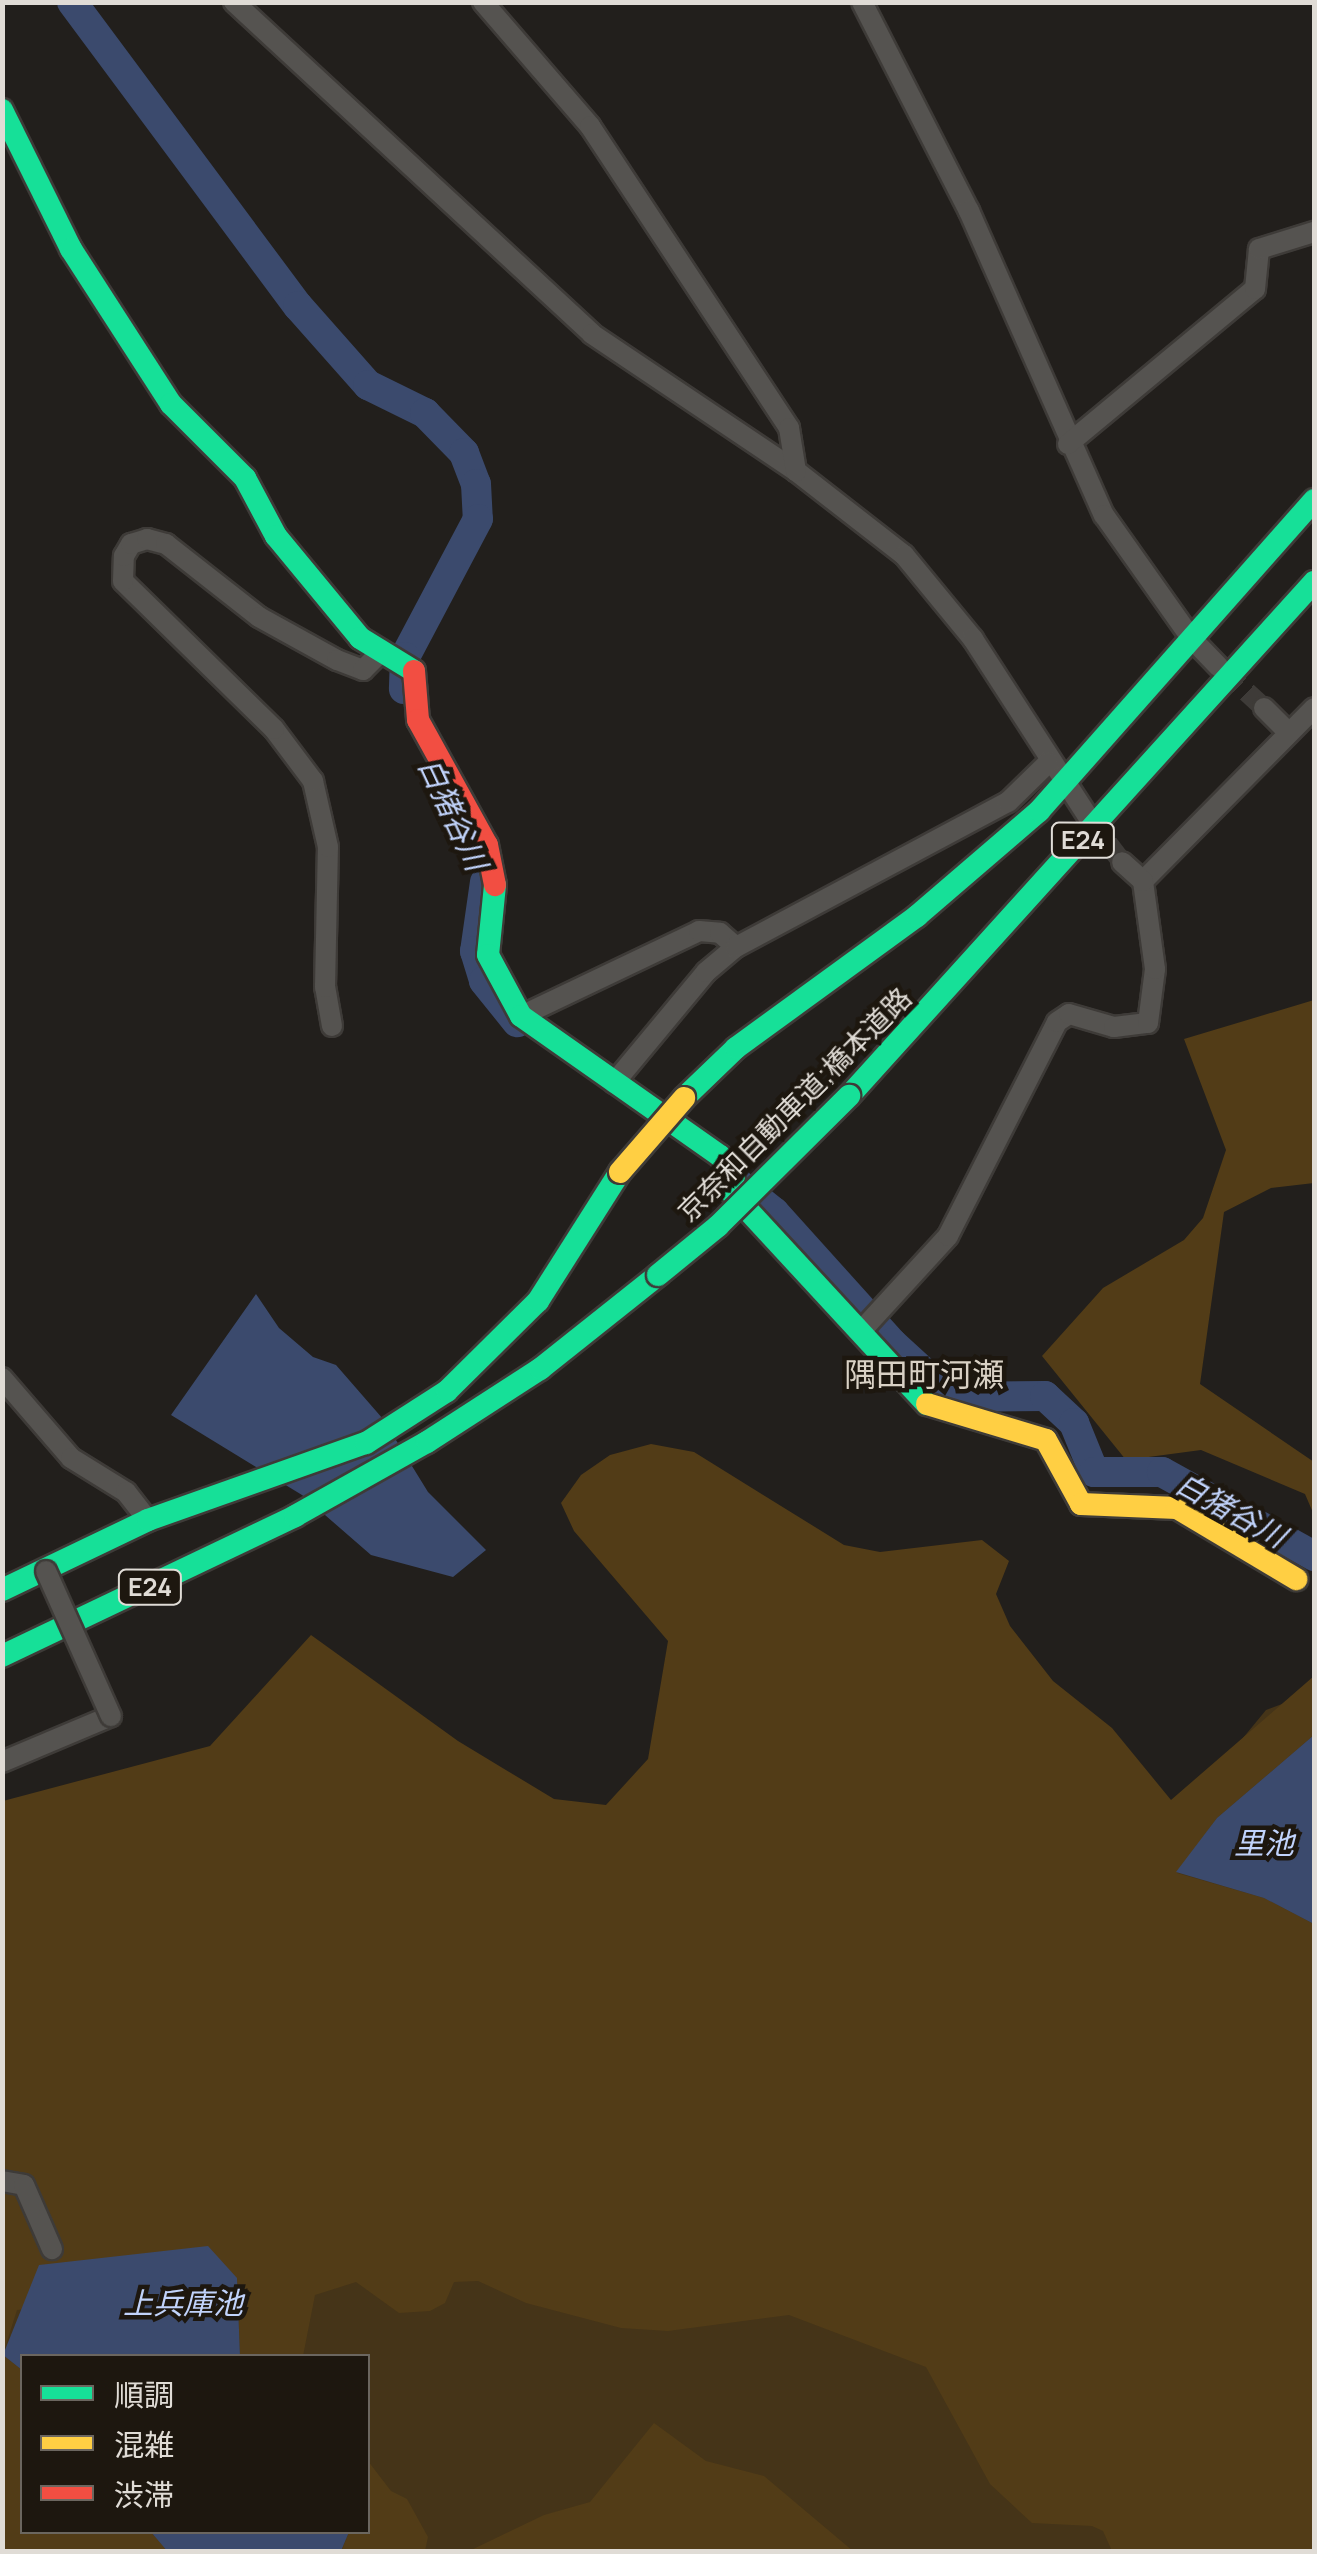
<!DOCTYPE html>
<html>
<head>
<meta charset="utf-8">
<style>
  body { margin:0 }
  #map { position:relative; width:1317px; height:2554px; overflow:hidden; background:#221f1c; font-family:Manrope,"Noto Sans JP",sans-serif }
  div>[style] { position:absolute }
  .green>* { inset:0; background:#453418 }
  .forest>* { inset:0; background:#523c17 }
  .water>* { inset:0; background:#3b4a6d }
  .river>* { height:30px; margin:-15px; padding:0 15px; transform-origin:15px; border-radius:15px; background:#3b4a6d }
  .street-tunnel>* { height:20px; margin-top:-10px; transform-origin:0; background:repeating-linear-gradient(90deg,#3e3b38 0 20px,transparent 0 30px) }
  .roads { filter:drop-shadow(2px 0 #3e3b38) drop-shadow(-2px 0 #3e3b38) drop-shadow(0 2px #3e3b38) drop-shadow(0 -2px #3e3b38) }
  .street>* { height:20px; margin:-10px; padding:0 10px; transform-origin:10px; border-radius:10px; background:#555350 }
  .fast>* { height:22px; margin:-11px; padding:0 11px; transform-origin:11px; border-radius:11px; background:#16e098 }
  .slow>* { height:22px; margin:-11px; padding:0 11px; transform-origin:11px; border-radius:11px; background:#ffcf43 }
  .jam>* { height:22px; margin:-11px; padding:0 11px; transform-origin:11px; border-radius:11px; background:#f24e42 }
  .bridges { filter:drop-shadow(2px 0 #3e3b38) drop-shadow(-2px 0 #3e3b38) drop-shadow(0 2px #3e3b38) drop-shadow(0 -2px #3e3b38) }
  .street-bridge>* { height:20px; margin:-10px; padding:0 10px; transform-origin:10px; border-radius:10px; background:#555350 }
  .fast-bridge>* { height:22px; margin:-11px; padding:0 11px; transform-origin:11px; border-radius:11px; background:#16e098 }
  .slow-bridge>* { height:22px; margin:-11px; padding:0 11px; transform-origin:11px; border-radius:11px; background:#ffcf43 }
  span { translate:-50% -50%; white-space:nowrap; text-align:center; line-height:1.15; -webkit-text-stroke:9px #1d170f; paint-order:stroke }
  .shield-label span { padding:2px 8px; background:#1d170f; border:2px solid; border-radius:8px; -webkit-text-stroke-width:0 }
  .shield-label { font-size:25px; color:#e0dcd6; font-weight:700 }
  .street-label { font-size:28px; color:#e0dcd6 }
  .water-label { font-size:30px; color:#c1d3fb; font-style:italic }
  .quarter-label { font-size:32px; color:#d9d1c5 }
  .frame { position:absolute; inset:0; border:5px solid #e0dcd6; pointer-events:none }
  .legend { position:absolute; left:20px; top:2354px; width:350px; height:180px; box-sizing:border-box; background:#1d170f; border:2px solid #6b665f; margin:0; padding:12px 18px; list-style:none; font-size:30px; color:#e0dcd6 }
  .legend li { display:flex; align-items:center; gap:20px; height:50px }
  .legend b { width:50px; border:2px solid #6b665f }
</style>
</head>
<body>
<div id="map">
  <div class="green">
    <div style="clip-path:polygon(evenodd,1314px 1692px,1314px 2551px,3px 2551px,2px 2154px,960px 2082px,1266px 1710px,1314px 1692px,22px 2356px,368px 2356px,368px 2532px,22px 2532px,22px 2356px)"></div>
  </div>
  <div class="forest">
    <div style="clip-path:polygon(1314px 1000px,1314px 1183px,1271px 1188px,1224px 1212px,1200px 1384px,1314px 1462px,1314px 1515px,1305px 1494px,1201px 1450px,1126px 1460px,1042px 1356px,1103px 1288px,1184px 1240px,1203px 1218px,1226px 1150px,1184px 1039px)"></div>
    <div style="clip-path:polygon(651px 1444px,694px 1452px,844px 1545px,880px 1552px,982px 1540px,1009px 1561px,996px 1594px,1010px 1626px,1053px 1681px,1112px 1728px,1171px 1800px,1314px 1676px,1314px 1735px,1217px 1818px,1177px 1873px,1264px 1898px,1314px 1924px,1314px 2551px,1112px 2551px,1103px 2531px,1092px 2526px,1032px 2523px,990px 2484px,926px 2367px,789px 2315px,668px 2331px,621px 2328px,526px 2303px,478px 2281px,454px 2282px,445px 2303px,430px 2311px,399px 2313px,356px 2282px,315px 2295px,303px 2356px,240px 2356px,237px 2278px,17px 2310px,3px 2354px,3px 1801px,210px 1746px,311px 1635px,458px 1741px,554px 1799px,606px 1805px,648px 1759px,668px 1641px,574px 1531px,561px 1503px,581px 1475px,610px 1455px)"></div>
    <div style="clip-path:polygon(3px 2355px,22px 2370px,22px 2532px,151px 2532px,168px 2551px,3px 2551px)"></div>
    <div style="clip-path:polygon(654px 2423px,706px 2461px,764px 2476px,853px 2551px,469px 2551px,544px 2515px,590px 2502px)"></div>
    <div style="clip-path:polygon(368px 2461px,391px 2491px,407px 2499px,428px 2537px,425px 2551px,341px 2552px,349px 2532px,368px 2532px)"></div>
  </div>
  <div class="water">
    <div style="clip-path:polygon(256px 1294px,279px 1328px,313px 1357px,336px 1365px,383px 1419px,428px 1492px,486px 1550px,453px 1577px,371px 1555px,302px 1495px,171px 1415px)"></div>
    <div style="clip-path:polygon(1314px 1735px,1314px 1924px,1264px 1898px,1176px 1872px,1217px 1818px)"></div>
    <div style="clip-path:polygon(208px 2246px,237px 2278px,240px 2356px,22px 2356px,22px 2370px,3px 2355px,39px 2265px)"></div>
    <div style="clip-path:polygon(151px 2532px,349px 2532px,341px 2551px,168px 2552px)"></div>
  </div>
  <div class="river">
    <div style="left:72px;top:2px;width:379px;rotate:53.4deg"></div>
    <div style="left:298px;top:306px;width:106px;rotate:48.5deg"></div>
    <div style="left:368px;top:385px;width:64px;rotate:26.2deg"></div>
    <div style="left:425px;top:413px;width:56px;rotate:45.7deg"></div>
    <div style="left:464px;top:453px;width:33px;rotate:69deg"></div>
    <div style="left:476px;top:484px;width:35px;rotate:87deg"></div>
    <div style="left:478px;top:519px;width:156px;rotate:117.9deg"></div>
    <div style="left:405px;top:657px;width:32px;rotate:92deg"></div>
    <div style="left:485px;top:882px;width:70px;rotate:98.2deg"></div>
    <div style="left:475px;top:951px;width:31px;rotate:73deg"></div>
    <div style="left:484px;top:981px;width:53px;rotate:51.2deg"></div>
    <div style="left:735px;top:1181px;width:50px;rotate:38.5deg"></div>
    <div style="left:774px;top:1212px;width:176px;rotate:48deg"></div>
    <div style="left:892px;top:1343px;width:80px;rotate:42.5deg"></div>
    <div style="left:951px;top:1397px;width:94px;rotate:-0.6deg"></div>
    <div style="left:1045px;top:1396px;width:40px;rotate:43deg"></div>
    <div style="left:1074px;top:1423px;width:53px;rotate:67.8deg"></div>
    <div style="left:1094px;top:1472px;width:68px"></div>
    <div style="left:1162px;top:1472px;width:174px;rotate:28.9deg"></div>
  </div>
  <div class="street-tunnel">
    <div style="left:1225px;top:672px;width:53px;rotate:42.7deg"></div>
    <div style="left:1090px;top:820px;width:53px;rotate:52.7deg"></div>
  </div>
  <div class="roads">
    <div class="street">
      <div style="left:234px;top:2px;width:488px;rotate:42.8deg"></div>
      <div style="left:592px;top:334px;width:246px;rotate:33.9deg"></div>
      <div style="left:796px;top:471px;width:137px;rotate:37.9deg"></div>
      <div style="left:904px;top:555px;width:109px;rotate:50.6deg"></div>
      <div style="left:973px;top:639px;width:212px;rotate:57.1deg"></div>
      <div style="left:483px;top:2px;width:164px;rotate:49.2deg"></div>
      <div style="left:590px;top:126px;width:362px;rotate:56.6deg"></div>
      <div style="left:789px;top:428px;width:44px;rotate:80.8deg"></div>
      <div style="left:862px;top:2px;width:235px;rotate:62.9deg"></div>
      <div style="left:969px;top:211px;width:333px;rotate:66.1deg"></div>
      <div style="left:1104px;top:515px;width:151px;rotate:54.7deg"></div>
      <div style="left:1191px;top:638px;width:40px;rotate:46deg"></div>
      <div style="left:1068px;top:444px;width:243px;rotate:-39.7deg"></div>
      <div style="left:1255px;top:289px;width:40px;rotate:-84.3deg"></div>
      <div style="left:1259px;top:249px;width:58px;rotate:-17.2deg"></div>
      <div style="left:1264px;top:708px;width:31px;rotate:45deg"></div>
      <div style="left:1143px;top:881px;width:243px;rotate:-45.3deg"></div>
      <div style="left:521px;top:1016px;width:197px;rotate:-25.5deg"></div>
      <div style="left:699px;top:931px;width:21px;rotate:5deg"></div>
      <div style="left:720px;top:933px;width:21px;rotate:41deg"></div>
      <div style="left:332px;top:1026px;width:40px;rotate:-100deg"></div>
      <div style="left:325px;top:987px;width:140px;rotate:-88.8deg"></div>
      <div style="left:328px;top:847px;width:68px;rotate:-102.8deg"></div>
      <div style="left:313px;top:781px;width:65px;rotate:-126.9deg"></div>
      <div style="left:274px;top:729px;width:211px;rotate:-135.6deg"></div>
      <div style="left:123px;top:581px;width:25px;rotate:-88deg"></div>
      <div style="left:124px;top:556px;width:14px;rotate:-60deg"></div>
      <div style="left:131px;top:544px;width:17px;rotate:-17deg"></div>
      <div style="left:147px;top:539px;width:20px;rotate:15deg"></div>
      <div style="left:166px;top:544px;width:118px;rotate:38.1deg"></div>
      <div style="left:259px;top:617px;width:89px;rotate:28.9deg"></div>
      <div style="left:337px;top:660px;width:28px;rotate:21deg"></div>
      <div style="left:363px;top:670px;width:23px;rotate:-45deg"></div>
      <div style="left:614px;top:1083px;width:144px;rotate:-50.3deg"></div>
      <div style="left:706px;top:972px;width:39px;rotate:-40deg"></div>
      <div style="left:736px;top:947px;width:308px;rotate:-28.1deg"></div>
      <div style="left:1008px;top:802px;width:56px;rotate:-44.3deg"></div>
      <div style="left:862px;top:1330px;width:127px;rotate:-47.5deg"></div>
      <div style="left:948px;top:1236px;width:240px;rotate:-63deg"></div>
      <div style="left:1057px;top:1022px;width:14px;rotate:-34deg"></div>
      <div style="left:1069px;top:1014px;width:47px;rotate:16.1deg"></div>
      <div style="left:1114px;top:1027px;width:34px;rotate:-7deg"></div>
      <div style="left:1148px;top:1023px;width:54px;rotate:-82.6deg"></div>
      <div style="left:1155px;top:969px;width:89px;rotate:-97.8deg"></div>
      <div style="left:1143px;top:881px;width:28px;rotate:-138deg"></div>
      <div style="left:2px;top:1378px;width:106px;rotate:49.2deg"></div>
      <div style="left:71px;top:1458px;width:65px;rotate:31.7deg"></div>
      <div style="left:126px;top:1492px;width:36px;rotate:52deg"></div>
      <div style="left:2px;top:1762px;width:118px;rotate:-22.9deg"></div>
      <div style="left:2px;top:2181px;width:22px;rotate:10deg"></div>
      <div style="left:24px;top:2185px;width:70px;rotate:66.4deg"></div>
    </div>
    <div class="fast">
      <div style="left:2px;top:110px;width:155px;rotate:63.6deg"></div>
      <div style="left:71px;top:249px;width:184px;rotate:57.2deg"></div>
      <div style="left:171px;top:404px;width:105px;rotate:45deg"></div>
      <div style="left:245px;top:478px;width:66px;rotate:61.9deg"></div>
      <div style="left:276px;top:536px;width:132px;rotate:50.5deg"></div>
      <div style="left:360px;top:638px;width:63px;rotate:31.4deg"></div>
      <div style="left:495px;top:885px;width:70px;rotate:95.7deg"></div>
      <div style="left:488px;top:955px;width:69px;rotate:61.6deg"></div>
      <div style="left:521px;top:1016px;width:243px;rotate:35.1deg"></div>
      <div style="left:720px;top:1156px;width:23px;rotate:52deg"></div>
      <div style="left:734px;top:1174px;width:19px;rotate:96deg"></div>
      <div style="left:732px;top:1193px;width:287px;rotate:47.3deg"></div>
      <div style="left:849px;top:1096px;width:693px;rotate:-47.87deg"></div>
      <div style="left:684px;top:1098px;width:72px;rotate:-43.9deg"></div>
      <div style="left:736px;top:1048px;width:224px;rotate:-36.1deg"></div>
      <div style="left:917px;top:916px;width:161px;rotate:-40.7deg"></div>
      <div style="left:1039px;top:811px;width:415px;rotate:-48.5deg"></div>
      <div style="left:2px;top:1590px;width:162px;rotate:-25.6deg"></div>
      <div style="left:148px;top:1520px;width:231px;rotate:-19.5deg"></div>
      <div style="left:366px;top:1443px;width:96px;rotate:-32.7deg"></div>
      <div style="left:447px;top:1391px;width:128px;rotate:-44.7deg"></div>
      <div style="left:538px;top:1301px;width:153px;rotate:-57.6deg"></div>
      <div style="left:2px;top:1656px;width:325px;rotate:-25.5deg"></div>
      <div style="left:295px;top:1516px;width:151px;rotate:-29.3deg"></div>
      <div style="left:427px;top:1442px;width:135px;rotate:-32.9deg"></div>
      <div style="left:540px;top:1369px;width:151px;rotate:-38.5deg"></div>
    </div>
    <div class="slow">
      <div style="left:927px;top:1404px;width:124px;rotate:16.8deg"></div>
      <div style="left:1046px;top:1440px;width:73px;rotate:61.3deg"></div>
      <div style="left:1081px;top:1504px;width:96px;rotate:2.4deg"></div>
      <div style="left:1177px;top:1508px;width:139px;rotate:30.8deg"></div>
    </div>
    <div class="jam">
      <div style="left:414px;top:671px;width:49px;rotate:85.3deg"></div>
      <div style="left:418px;top:720px;width:143px;rotate:61.1deg"></div>
      <div style="left:487px;top:845px;width:41px;rotate:78.7deg"></div>
    </div>
  </div>
  <div class="bridges">
    <div class="street-bridge">
      <div style="left:46px;top:1571px;width:159px;rotate:65.9deg"></div>
    </div>
    <div class="fast-bridge">
      <div style="left:658px;top:1275px;width:77px;rotate:-39.2deg"></div>
      <div style="left:718px;top:1226px;width:185px;rotate:-44.8deg"></div>
    </div>
    <div class="slow-bridge">
      <div style="left:620px;top:1172px;width:98px;rotate:-49.1deg"></div>
    </div>
  </div>
  <div class="shield-label">
    <span style="left:1083px;top:840px">E24</span>
    <span style="left:150px;top:1587px">E24</span>
  </div>
  <div class="street-label">
    <span style="left:794px;top:1104px;rotate:-45deg">京奈和自動車道;橋本道路</span>
  </div>
  <div class="water-label">
    <span style="left:453px;top:814px;rotate:65deg">白猪谷川</span>
    <span style="left:1231px;top:1510px;rotate:29deg">白猪谷川</span>
    <span style="left:1264px;top:1843px">里池</span>
    <span style="left:183px;top:2303px">上兵庫池</span>
  </div>
  <div class="quarter-label">
    <span style="left:924px;top:1374px">隅田町河瀬</span>
  </div>
  <div class="frame"></div>
  <ul class="legend">
  <li><b style="height:12px;background:#16e098"></b>順調</li>
  <li><b style="height:12px;background:#ffcf43"></b>混雑</li>
  <li><b style="height:12px;background:#f24e42"></b>渋滞</li>
  </ul>
</div>
</body>
</html>
